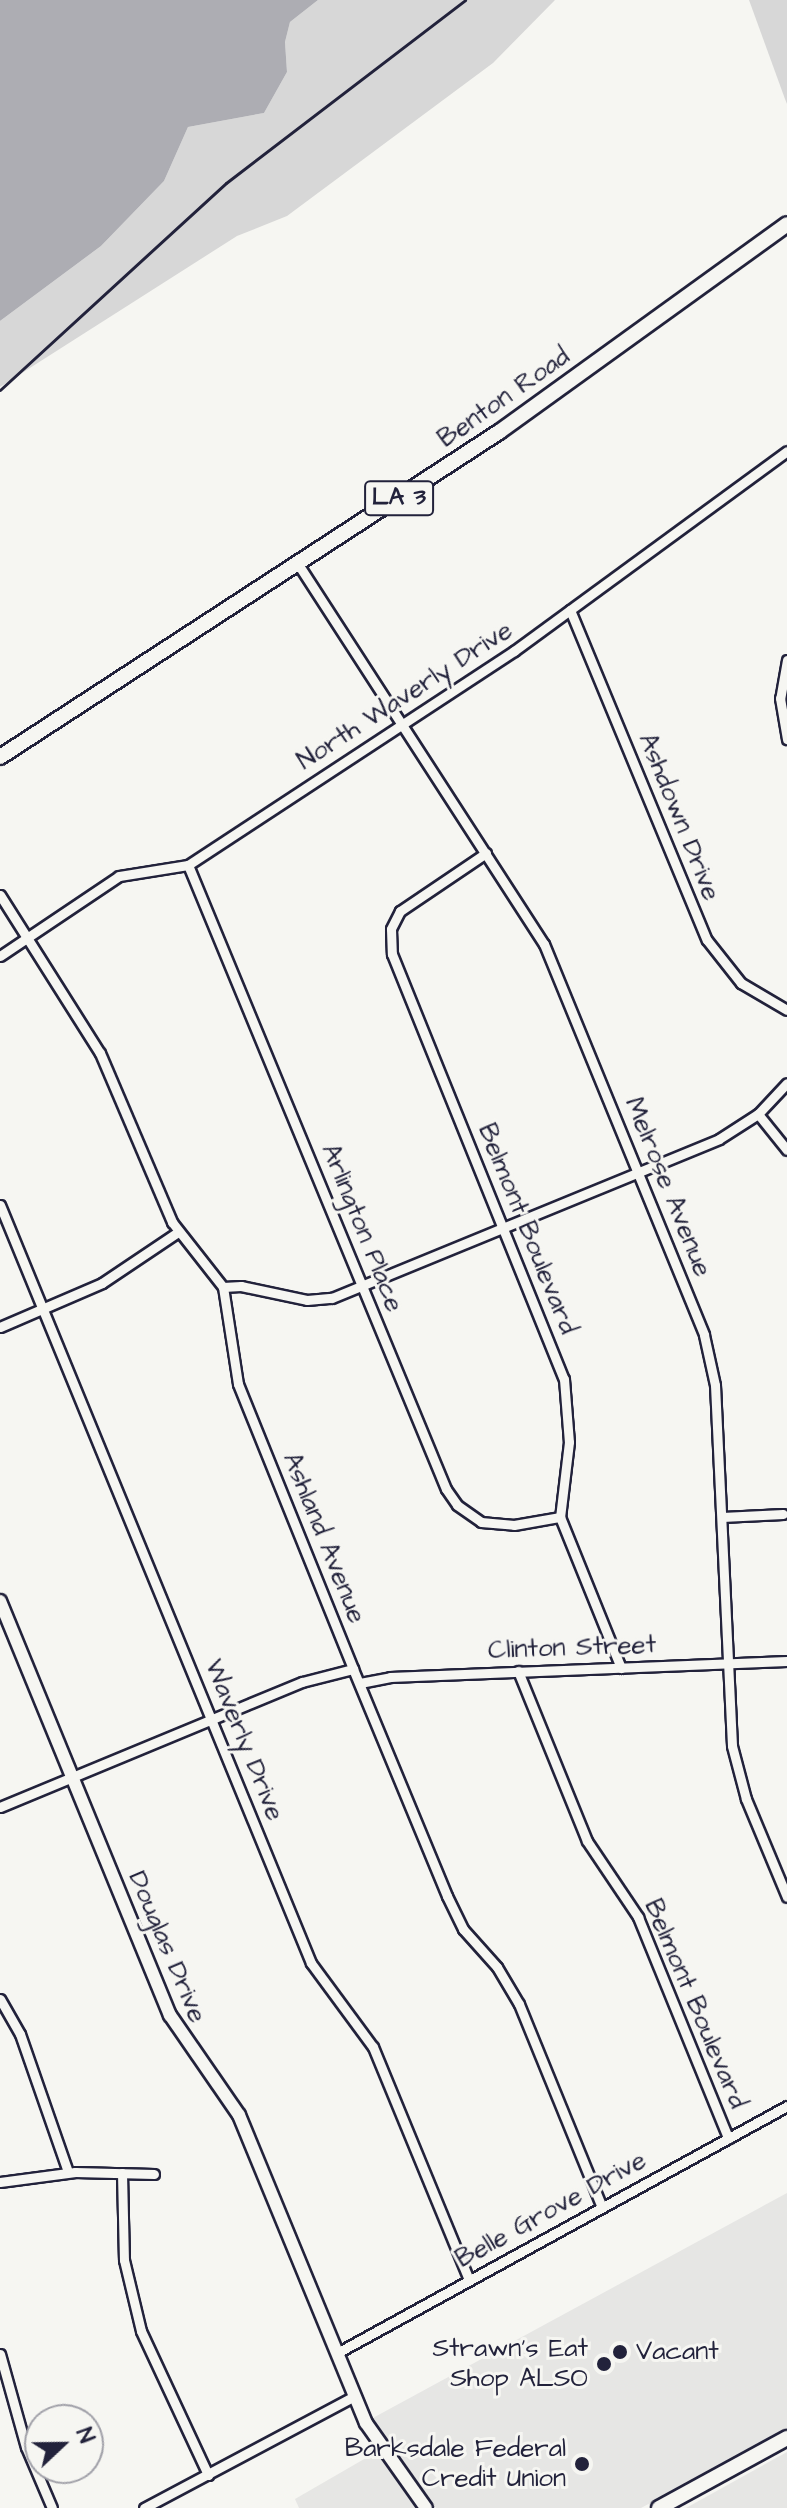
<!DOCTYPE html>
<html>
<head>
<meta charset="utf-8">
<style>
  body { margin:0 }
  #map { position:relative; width:787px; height:2508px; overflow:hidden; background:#f6f6f2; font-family:"Architects Daughter",sans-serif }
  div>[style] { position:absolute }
  .built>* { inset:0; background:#e6e6e4 }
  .green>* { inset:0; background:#d7d7d7 }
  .water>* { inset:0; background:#adadb3 }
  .roads { filter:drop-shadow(2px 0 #22223b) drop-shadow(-2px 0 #22223b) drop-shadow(0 2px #22223b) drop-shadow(0 -2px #22223b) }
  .minor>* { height:9px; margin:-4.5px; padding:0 4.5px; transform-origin:4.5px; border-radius:4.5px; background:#f6f6f2 }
  .tertiary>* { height:12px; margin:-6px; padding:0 6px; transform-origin:6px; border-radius:6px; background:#f6f6f2 }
  .secondary>* { height:14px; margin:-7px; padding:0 7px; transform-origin:7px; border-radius:7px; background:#f6f6f2 }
  .primary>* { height:14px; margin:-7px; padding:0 7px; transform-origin:7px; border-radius:7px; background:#f6f6f2 }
  .rail>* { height:3px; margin:-1.5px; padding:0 1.5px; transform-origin:1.5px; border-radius:1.5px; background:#22223b }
  .dots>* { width:22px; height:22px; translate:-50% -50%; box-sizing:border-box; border:4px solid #f6f6f2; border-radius:50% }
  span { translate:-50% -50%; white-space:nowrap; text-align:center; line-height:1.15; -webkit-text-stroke:6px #f6f6f2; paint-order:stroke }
  .shield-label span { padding:2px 6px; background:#f6f6f2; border:2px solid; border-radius:6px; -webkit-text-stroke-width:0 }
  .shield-label { font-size:24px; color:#22223b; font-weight:700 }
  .street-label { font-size:26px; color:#22223b }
  .poi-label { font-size:26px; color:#22223b }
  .right { translate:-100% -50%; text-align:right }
  .left { translate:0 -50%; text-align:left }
  .north { position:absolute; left:24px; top:2404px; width:80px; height:80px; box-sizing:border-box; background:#f6f6f2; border:2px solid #a1a1a9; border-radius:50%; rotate:68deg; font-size:22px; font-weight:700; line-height:32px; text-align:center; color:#22223b }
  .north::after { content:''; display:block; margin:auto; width:28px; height:36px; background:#22223b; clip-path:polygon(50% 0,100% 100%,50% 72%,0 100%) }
</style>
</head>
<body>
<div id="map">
  <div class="built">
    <div style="clip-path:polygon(787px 2193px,787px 2430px,641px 2508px,436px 2508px,391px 2454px,371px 2419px)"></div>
    <div style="clip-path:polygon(378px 2451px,421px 2508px,299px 2508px,295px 2499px)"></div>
    <div style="clip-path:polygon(787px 2452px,787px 2508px,686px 2508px)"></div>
  </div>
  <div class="green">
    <div style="clip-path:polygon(318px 0,555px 0,493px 63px,287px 216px,237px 236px,0 387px,0 321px,101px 246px,164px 181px,188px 127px,264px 113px,287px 72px,285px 42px,290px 22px)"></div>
    <div style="clip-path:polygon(749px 0,787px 0,787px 104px,785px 99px)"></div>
  </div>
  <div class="water">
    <div style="clip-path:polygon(0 0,318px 0,290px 22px,285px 42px,287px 72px,264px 113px,188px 127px,164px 181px,101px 246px,0 321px)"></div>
  </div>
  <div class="roads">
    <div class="minor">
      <div style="left:298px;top:564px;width:453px;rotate:57.1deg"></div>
      <div style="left:544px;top:944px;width:422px;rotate:67.7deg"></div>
      <div style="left:704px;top:1335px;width:51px;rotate:77.6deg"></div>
      <div style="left:715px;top:1385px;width:361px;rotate:87.3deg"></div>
      <div style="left:732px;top:1746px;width:55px;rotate:75.2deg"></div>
      <div style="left:746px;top:1799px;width:106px;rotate:67.3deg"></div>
      <div style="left:570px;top:610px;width:357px;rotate:67.5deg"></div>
      <div style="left:707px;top:940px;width:55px;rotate:51.7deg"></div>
      <div style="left:741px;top:983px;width:53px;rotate:30.4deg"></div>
      <div style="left:787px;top:660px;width:39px;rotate:100deg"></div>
      <div style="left:780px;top:698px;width:42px;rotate:80.3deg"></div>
      <div style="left:486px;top:853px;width:104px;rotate:146deg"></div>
      <div style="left:400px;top:911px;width:20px;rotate:117deg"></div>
      <div style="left:391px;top:929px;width:25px;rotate:88deg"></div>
      <div style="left:392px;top:954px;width:458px;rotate:68deg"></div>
      <div style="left:564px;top:1379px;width:63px;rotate:85.5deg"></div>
      <div style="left:569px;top:1442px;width:76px;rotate:96.8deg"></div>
      <div style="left:560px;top:1517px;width:163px;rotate:68deg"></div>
      <div style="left:188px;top:865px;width:675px;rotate:67.54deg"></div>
      <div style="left:446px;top:1489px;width:19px;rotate:55deg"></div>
      <div style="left:457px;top:1505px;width:29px;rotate:35deg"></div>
      <div style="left:481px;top:1522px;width:33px;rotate:5deg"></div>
      <div style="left:514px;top:1525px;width:47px;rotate:-9.9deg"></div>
      <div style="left:0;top:895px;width:187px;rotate:57.7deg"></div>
      <div style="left:100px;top:1053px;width:184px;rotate:66.9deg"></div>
      <div style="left:172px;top:1222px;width:83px;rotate:51.9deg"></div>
      <div style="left:223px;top:1287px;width:98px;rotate:81.2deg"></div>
      <div style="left:238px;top:1384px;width:307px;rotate:68deg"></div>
      <div style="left:353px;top:1669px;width:246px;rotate:67.5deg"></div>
      <div style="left:447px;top:1896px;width:37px;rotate:64deg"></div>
      <div style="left:463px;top:1929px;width:51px;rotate:48.2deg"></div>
      <div style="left:497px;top:1967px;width:43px;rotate:59.3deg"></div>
      <div style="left:519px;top:2004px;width:219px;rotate:67.8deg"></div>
      <div style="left:0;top:956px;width:143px;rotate:-33.9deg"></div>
      <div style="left:119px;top:876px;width:70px;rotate:-9.1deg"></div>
      <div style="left:188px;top:865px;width:390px;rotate:-33.3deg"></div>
      <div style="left:514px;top:651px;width:338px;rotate:-36.2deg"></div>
      <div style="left:758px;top:1114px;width:46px;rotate:51.1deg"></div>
      <div style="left:0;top:1205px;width:819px;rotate:67.69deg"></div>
      <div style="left:311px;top:1963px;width:104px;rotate:53.6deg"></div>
      <div style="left:373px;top:2047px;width:252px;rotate:67.6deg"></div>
      <div style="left:223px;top:1287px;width:18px;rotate:-3deg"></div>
      <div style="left:241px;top:1286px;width:67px;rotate:12deg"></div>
      <div style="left:307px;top:1300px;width:25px;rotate:-5deg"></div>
      <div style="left:332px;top:1298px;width:418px;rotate:-22.3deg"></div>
      <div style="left:719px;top:1139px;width:46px;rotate:-32.7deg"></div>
      <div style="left:758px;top:1114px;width:42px;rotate:-46.9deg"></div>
      <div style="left:0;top:1327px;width:111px;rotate:-23.3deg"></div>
      <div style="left:102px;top:1283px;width:92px;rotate:-33.9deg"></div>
      <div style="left:722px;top:1517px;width:61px;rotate:-2.8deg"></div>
      <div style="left:518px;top:1671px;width:183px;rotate:67.9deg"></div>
      <div style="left:587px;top:1841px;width:92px;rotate:56.1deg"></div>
      <div style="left:638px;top:1917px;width:239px;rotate:67.8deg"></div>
      <div style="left:360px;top:1683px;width:31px;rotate:-11deg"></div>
      <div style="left:390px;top:1677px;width:397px;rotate:-2.3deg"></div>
      <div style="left:0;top:1807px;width:327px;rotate:-22.5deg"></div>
      <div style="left:302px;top:1682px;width:53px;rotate:-14.3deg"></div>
      <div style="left:0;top:1999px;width:40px;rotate:60.3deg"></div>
      <div style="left:20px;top:2034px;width:146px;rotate:70.8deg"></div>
      <div style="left:122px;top:2173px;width:87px;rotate:88.7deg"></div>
      <div style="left:124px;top:2260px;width:73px;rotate:76.5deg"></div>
      <div style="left:141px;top:2331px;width:159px;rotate:65deg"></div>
      <div style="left:0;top:2182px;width:76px;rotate:-7.6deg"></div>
      <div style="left:75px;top:2172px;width:79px;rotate:1.5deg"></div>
      <div style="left:337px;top:2353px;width:513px;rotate:-28.76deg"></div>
      <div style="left:0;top:2354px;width:97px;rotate:74.4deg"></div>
      <div style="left:26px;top:2447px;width:66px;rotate:66.9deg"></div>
      <div style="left:144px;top:2508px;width:239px;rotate:-28deg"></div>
    </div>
    <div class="tertiary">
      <div style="left:0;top:1601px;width:448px;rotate:67.7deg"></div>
      <div style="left:170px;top:2015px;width:121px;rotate:55.4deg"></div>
      <div style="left:239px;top:2115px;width:333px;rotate:67.6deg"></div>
      <div style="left:366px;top:2423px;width:104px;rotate:54.8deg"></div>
    </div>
    <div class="secondary">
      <div style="left:659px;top:2508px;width:146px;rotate:-28.7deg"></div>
    </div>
    <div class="primary">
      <div style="left:0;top:757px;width:596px;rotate:-33.08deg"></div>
      <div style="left:499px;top:432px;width:355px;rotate:-35.8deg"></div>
    </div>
  </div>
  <div class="rail">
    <div style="left:0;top:390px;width:306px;rotate:-42.5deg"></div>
    <div style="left:226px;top:183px;width:301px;rotate:-37.4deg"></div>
  </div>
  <div class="dots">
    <div style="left:620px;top:2352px;background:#22223b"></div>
    <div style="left:604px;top:2364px;background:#22223b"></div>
    <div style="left:582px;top:2464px;background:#22223b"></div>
  </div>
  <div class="shield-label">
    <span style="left:399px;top:498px">LA 3</span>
  </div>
  <div class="street-label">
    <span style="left:504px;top:398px;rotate:-35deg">Benton Road</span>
    <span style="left:405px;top:696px;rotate:-33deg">North Waverly Drive</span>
    <span style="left:679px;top:817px;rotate:68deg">Ashdown Drive</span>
    <span style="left:668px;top:1187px;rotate:68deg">Melrose Avenue</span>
    <span style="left:362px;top:1228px;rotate:68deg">Arlington Place</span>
    <span style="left:527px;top:1229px;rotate:68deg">Belmont Boulevard</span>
    <span style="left:324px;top:1538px;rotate:68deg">Ashland Avenue</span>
    <span style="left:572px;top:1648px;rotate:-2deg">Clinton Street</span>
    <span style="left:244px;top:1740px;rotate:68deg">Waverly Drive</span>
    <span style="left:167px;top:1947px;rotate:67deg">Douglas Drive</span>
    <span style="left:695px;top:2004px;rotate:67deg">Belmont Boulevard</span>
    <span style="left:551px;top:2210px;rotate:-29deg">Belle Grove Drive</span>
  </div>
  <div class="poi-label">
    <span class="right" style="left:588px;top:2364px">Strawn's Eat<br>Shop ALSO</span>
    <span class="left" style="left:636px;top:2352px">Vacant</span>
    <span class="right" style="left:566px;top:2464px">Barksdale Federal<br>Credit Union</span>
  </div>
  <div class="north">N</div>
</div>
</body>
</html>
